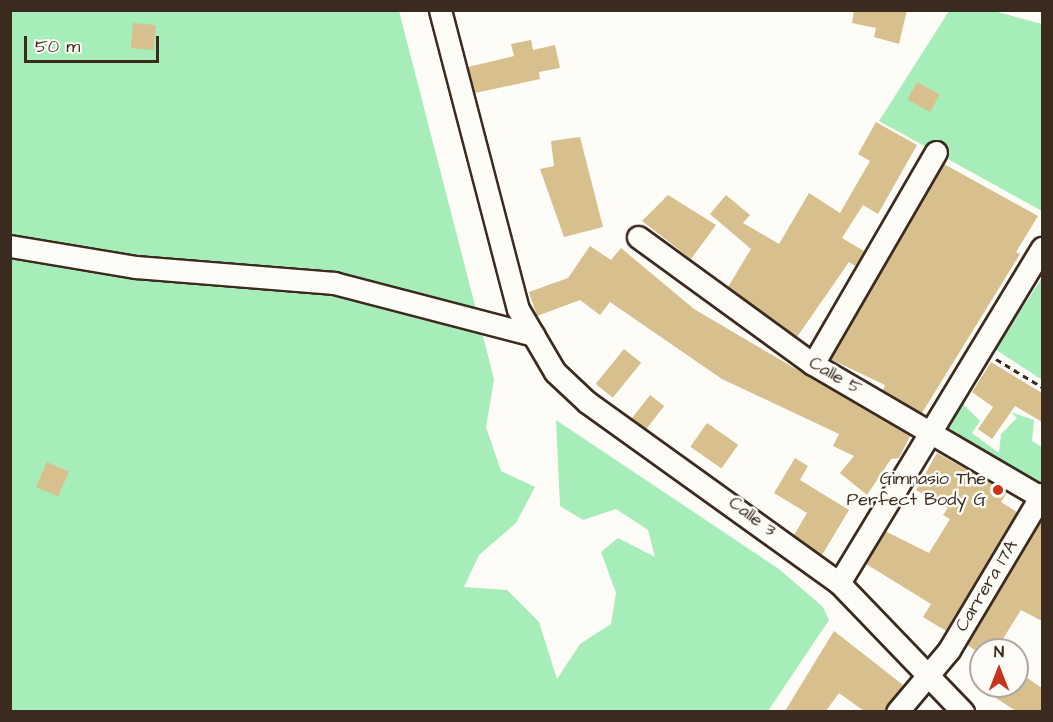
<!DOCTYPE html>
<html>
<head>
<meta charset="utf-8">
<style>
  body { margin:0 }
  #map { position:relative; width:1053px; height:722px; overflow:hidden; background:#fdfcf7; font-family:"Architects Daughter",sans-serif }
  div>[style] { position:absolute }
  .green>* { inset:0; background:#a7edba }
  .building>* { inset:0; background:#d7bf8e; transform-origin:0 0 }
  .path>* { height:3px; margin-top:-1.5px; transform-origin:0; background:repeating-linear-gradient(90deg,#3b2a1e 0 6px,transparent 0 10.5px) }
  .roads { filter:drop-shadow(2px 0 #3b2a1e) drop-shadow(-2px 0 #3b2a1e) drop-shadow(0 2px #3b2a1e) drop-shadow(0 -2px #3b2a1e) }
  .minor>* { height:21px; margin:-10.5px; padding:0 10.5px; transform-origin:10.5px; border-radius:10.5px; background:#fdfcf7 }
  .dots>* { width:16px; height:16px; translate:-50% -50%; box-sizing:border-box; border:3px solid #fdfcf7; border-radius:50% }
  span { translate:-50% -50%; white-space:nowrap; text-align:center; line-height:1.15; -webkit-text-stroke:5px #fdfcf7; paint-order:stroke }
  .street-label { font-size:18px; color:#3b2a1e }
  .poi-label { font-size:18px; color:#3b2a1e }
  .right { translate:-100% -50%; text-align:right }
  .frame { position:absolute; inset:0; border:12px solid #3b2a1e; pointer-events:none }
  .north { position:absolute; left:969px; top:638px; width:60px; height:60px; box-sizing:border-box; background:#fdfcf7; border:2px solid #afa8a0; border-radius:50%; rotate:0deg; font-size:16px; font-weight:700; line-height:24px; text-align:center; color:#3b2a1e }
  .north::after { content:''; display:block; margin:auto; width:21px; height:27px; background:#c8321e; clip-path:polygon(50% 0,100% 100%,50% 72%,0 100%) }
  .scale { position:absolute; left:24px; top:36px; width:135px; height:27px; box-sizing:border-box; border:3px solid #3b2a1e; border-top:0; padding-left:8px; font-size:18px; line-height:21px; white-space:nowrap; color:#3b2a1e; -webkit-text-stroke:4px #fdfcf7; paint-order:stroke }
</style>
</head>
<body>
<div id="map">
  <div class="green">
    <div style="clip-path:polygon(10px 11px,399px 11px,494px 379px,486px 427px,501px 471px,535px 487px,516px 523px,479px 555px,464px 587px,507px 590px,539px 622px,557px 679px,580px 644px,611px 624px,616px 593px,601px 552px,618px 538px,655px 557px,648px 530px,616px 509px,583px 520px,560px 506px,556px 420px,779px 569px,823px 607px,829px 620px,768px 711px,11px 711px)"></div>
    <div style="clip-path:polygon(949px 11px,994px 11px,1042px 24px,1042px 211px,879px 121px)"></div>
    <div style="clip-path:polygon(1042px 278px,1042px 380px,995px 349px)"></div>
    <div style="clip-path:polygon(956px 397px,980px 421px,972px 433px,999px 453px,1001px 434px,1017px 418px,1011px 412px,1034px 420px,1032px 441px,1042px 447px,1042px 487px,937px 427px)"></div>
  </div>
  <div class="building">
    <div style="clip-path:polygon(854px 10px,907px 10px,899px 44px,874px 37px,876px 28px,852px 23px)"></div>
    <div style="left:133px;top:23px;width:23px;height:25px;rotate:5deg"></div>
    <div style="clip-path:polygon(531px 40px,533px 50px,555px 45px,560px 68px,539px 72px,540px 79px,475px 93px,468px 67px,514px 56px,511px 44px)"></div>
    <div style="left:917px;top:82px;width:26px;height:20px;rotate:29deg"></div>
    <div style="clip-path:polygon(876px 122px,917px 145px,878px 214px,863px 205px,842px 238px,864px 251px,855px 266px,849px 262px,797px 337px,728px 287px,751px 249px,710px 214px,726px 195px,750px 215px,743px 223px,779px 244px,809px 193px,840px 213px,870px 161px,858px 154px)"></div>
    <div style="clip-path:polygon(580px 137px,603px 227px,564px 237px,540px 169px,554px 166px,551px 141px)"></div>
    <div style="clip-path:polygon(944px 164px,1038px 216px,1016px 252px,1020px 254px,922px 413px,883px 390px,885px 385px,830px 359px)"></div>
    <div style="clip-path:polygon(668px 195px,716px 225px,691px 259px,642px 221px)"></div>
    <div style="clip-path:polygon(590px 246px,611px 260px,621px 248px,694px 309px,910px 436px,899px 458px,891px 459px,867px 495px,840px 473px,854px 456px,833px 446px,839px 434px,722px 379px,610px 302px,600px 315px,580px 300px,537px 316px,529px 292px,568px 278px)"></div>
    <div style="left:624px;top:349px;width:22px;height:45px;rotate:39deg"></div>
    <div style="clip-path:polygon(991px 362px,1042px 393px,1042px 422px,1015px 406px,992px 439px,978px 429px,993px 407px,972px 392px)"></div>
    <div style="left:650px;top:395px;width:18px;height:30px;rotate:38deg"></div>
    <div style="left:707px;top:423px;width:38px;height:29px;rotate:35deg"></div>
    <div style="clip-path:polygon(937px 453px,1007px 492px,1001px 502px,1017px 512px,946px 631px,923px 617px,931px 604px,866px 564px,885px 531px,929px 553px,950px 519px,943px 515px,948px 508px,916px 490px)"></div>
    <div style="clip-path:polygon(795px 458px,808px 466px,800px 480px,849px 510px,822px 555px,794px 535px,807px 513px,774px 493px)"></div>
    <div style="left:47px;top:462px;width:24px;height:27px;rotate:24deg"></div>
    <div style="clip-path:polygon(1042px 518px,1042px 621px,1021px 610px,996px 650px,975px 650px,967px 645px)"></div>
    <div style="clip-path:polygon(834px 631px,903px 685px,885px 711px,864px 711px,839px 693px,826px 711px,785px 711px)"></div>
    <div style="clip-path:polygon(1017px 671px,1042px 688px,1042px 711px,1016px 711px,977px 686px,1017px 686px)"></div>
  </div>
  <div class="path">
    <div style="left:996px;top:359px;width:54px;rotate:31.3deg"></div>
  </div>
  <div class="roads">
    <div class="minor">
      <div style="left:440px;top:10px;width:309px;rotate:75.4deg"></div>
      <div style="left:518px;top:309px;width:73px;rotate:59.6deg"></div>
      <div style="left:555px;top:372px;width:44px;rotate:43.2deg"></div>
      <div style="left:587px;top:402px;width:310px;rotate:35.7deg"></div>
      <div style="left:839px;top:583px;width:179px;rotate:46.1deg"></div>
      <div style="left:638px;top:237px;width:216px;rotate:36deg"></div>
      <div style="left:813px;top:364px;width:265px;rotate:30.3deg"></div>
      <div style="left:10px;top:246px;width:128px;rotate:9.5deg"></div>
      <div style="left:136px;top:267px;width:199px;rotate:4.6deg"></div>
      <div style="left:334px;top:283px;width:206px;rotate:14.6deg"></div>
      <div style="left:813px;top:364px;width:245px;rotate:-59.9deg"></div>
      <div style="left:839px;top:583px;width:392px;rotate:-58.8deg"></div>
      <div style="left:897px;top:712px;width:81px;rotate:-50deg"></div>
      <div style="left:949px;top:650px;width:182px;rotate:-59.2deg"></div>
    </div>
  </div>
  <div class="dots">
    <div style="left:998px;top:490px;background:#c8321e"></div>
  </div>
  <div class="street-label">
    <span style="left:835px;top:376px;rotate:30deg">Calle 5</span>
    <span style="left:752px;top:517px;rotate:37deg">Calle 3</span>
    <span style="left:987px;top:586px;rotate:-59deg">Carrera 17A</span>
  </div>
  <div class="poi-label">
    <span class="right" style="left:986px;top:490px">Gimnasio The<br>Perfect Body G</span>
  </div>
  <div class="frame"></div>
  <div class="north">N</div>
  <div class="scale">50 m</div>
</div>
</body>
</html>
